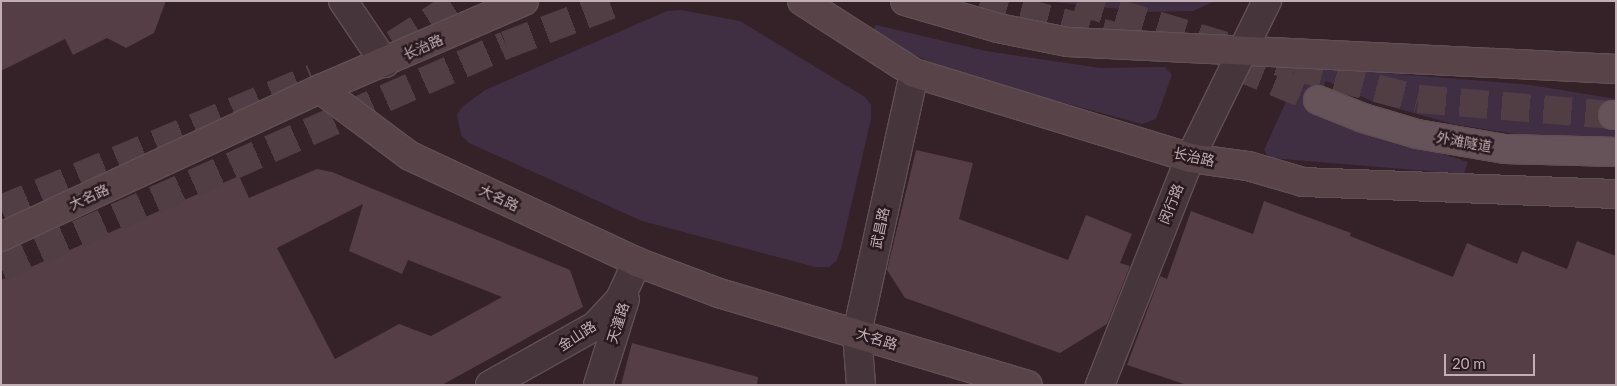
<!DOCTYPE html>
<html>
<head>
<meta charset="utf-8">
<style>
  body { margin:0 }
  #map { position:relative; width:1617px; height:386px; overflow:hidden; background:#352128; font-family:Lato,"Noto Sans SC",sans-serif }
  div>[style] { position:absolute }
  .green>* { inset:0; background:#402e42 }
  .building>* { inset:0; background:#553e46 }
  .primary-tunnel>* { height:28px; margin-top:-14px; transform-origin:0; background:repeating-linear-gradient(90deg,#513d44 0 28px,transparent 0 42px) }
  .roads { filter:drop-shadow(1px 0 #604f55) drop-shadow(-1px 0 #604f55) drop-shadow(0 1px #604f55) drop-shadow(0 -1px #604f55) }
  .street>* { height:28px; margin:-14px; padding:0 14px; transform-origin:14px; border-radius:14px; background:#46353a }
  .secondary>* { height:28px; margin:-14px; padding:0 14px; transform-origin:14px; border-radius:14px; background:#584349 }
  .primary>* { height:28px; margin:-14px; padding:0 14px; transform-origin:14px; border-radius:14px; background:#665359 }
  span { translate:-50% -50%; white-space:nowrap; text-align:center; line-height:1.15; -webkit-text-stroke:5px #2a1a20; paint-order:stroke }
  .street-label { font-size:14px; color:#c2afb5 }
  .frame { position:absolute; inset:0; border:2px solid #c2afb5; pointer-events:none }
  .scale { position:absolute; left:1444px; top:354px; width:91px; height:22px; box-sizing:border-box; border:2px solid #c2afb5; border-top:0; padding-left:6px; font-size:15px; line-height:18px; white-space:nowrap; color:#c2afb5; -webkit-text-stroke:4px #2a1a20; paint-order:stroke }
</style>
</head>
<body>
<div id="map">
  <div class="green">
    <div style="clip-path:polygon(1043px 1px,1215px 1px,1193px 11px,1149px 12px)"></div>
    <div style="clip-path:polygon(681px 10px,740px 21px,865px 97px,871px 105px,871px 119px,842px 245px,837px 260px,829px 267px,815px 267px,642px 221px,469px 143px,461px 135px,457px 115px,462px 107px,485px 90px,667px 11px)"></div>
    <div style="clip-path:polygon(876px 25px,986px 51px,1100px 68px,1165px 67px,1172px 75px,1156px 119px,1142px 124px,954px 73px,887px 42px,871px 31px)"></div>
    <div style="clip-path:polygon(1312px 67px,1531px 85px,1616px 99px,1616px 140px,1528px 136px,1453px 124px,1374px 102px,1326px 81px,1311px 112px,1468px 162px,1464px 174px,1269px 158px,1264px 150px,1298px 75px)"></div>
  </div>
  <div class="building">
    <div style="clip-path:polygon(1px 1px,166px 1px,154px 33px,126px 48px,107px 38px,73px 55px,65px 39px,1px 71px)"></div>
    <div style="clip-path:polygon(916px 150px,973px 163px,959px 219px,1068px 260px,1086px 215px,1132px 234px,1120px 263px,1130px 266px,1107px 324px,1060px 353px,905px 298px,887px 270px)"></div>
    <div style="clip-path:polygon(evenodd,317px 169px,332px 172px,570px 270px,583px 307px,442px 385px,1px 385px,1px 280px,239px 176px,249px 198px,317px 169px,363px 204px,349px 251px,402px 274px,408px 260px,502px 297px,431px 336px,399px 324px,335px 359px,277px 248px,363px 204px)"></div>
    <div style="clip-path:polygon(1264px 201px,1351px 233px,1350px 236px,1453px 277px,1467px 243px,1517px 264px,1522px 251px,1567px 269px,1577px 241px,1616px 256px,1616px 385px,1187px 385px,1127px 365px,1160px 276px,1167px 279px,1191px 211px,1253px 234px)"></div>
    <div style="clip-path:polygon(632px 343px,758px 377px,757px 385px,621px 385px)"></div>
  </div>
  <div class="primary-tunnel">
    <div style="left:980px;top:1px;width:147px;rotate:14.6deg"></div>
    <div style="left:1077px;top:1px;width:228px;rotate:16.8deg"></div>
    <div style="left:1295px;top:67px;width:127px;rotate:14.6deg"></div>
    <div style="left:1418px;top:99px;width:196px;rotate:4.7deg"></div>
    <div style="left:394px;top:44px;width:80px;rotate:-32.7deg"></div>
    <div style="left:1236px;top:66px;width:89px;rotate:22.5deg"></div>
    <div style="left:1px;top:209px;width:338px;rotate:-22.8deg"></div>
    <div style="left:1px;top:268px;width:552px;rotate:-23.83deg"></div>
    <div style="left:506px;top:45px;width:124px;rotate:-20.8deg"></div>
  </div>
  <div class="roads">
    <div class="street">
      <div style="left:343px;top:1px;width:75px;rotate:55.9deg"></div>
      <div style="left:490px;top:385px;width:120px;rotate:-29.3deg"></div>
      <div style="left:595px;top:326px;width:37px;rotate:-47deg"></div>
      <div style="left:620px;top:299px;width:41px;rotate:-65.3deg"></div>
      <div style="left:598px;top:385px;width:90px;rotate:-72.6deg"></div>
      <div style="left:861px;top:385px;width:52px;rotate:-94.4deg"></div>
      <div style="left:857px;top:333px;width:266px;rotate:-77.6deg"></div>
      <div style="left:1100px;top:385px;width:244px;rotate:-68.4deg"></div>
      <div style="left:1190px;top:158px;width:175px;rotate:-63.9deg"></div>
    </div>
    <div class="secondary">
      <div style="left:802px;top:1px;width:133px;rotate:32.7deg"></div>
      <div style="left:914px;top:73px;width:289px;rotate:17.1deg"></div>
      <div style="left:1190px;top:158px;width:59px;rotate:7.9deg"></div>
      <div style="left:1248px;top:166px;width:57px;rotate:16.2deg"></div>
      <div style="left:1303px;top:182px;width:313px;rotate:2.2deg"></div>
      <div style="left:905px;top:1px;width:97px;rotate:16.2deg"></div>
      <div style="left:998px;top:28px;width:71px;rotate:11.3deg"></div>
      <div style="left:1068px;top:42px;width:549px;rotate:2.82deg"></div>
      <div style="left:320px;top:89px;width:112px;rotate:36.7deg"></div>
      <div style="left:410px;top:156px;width:251px;rotate:25deg"></div>
      <div style="left:637px;top:262px;width:88px;rotate:20.7deg"></div>
      <div style="left:719px;top:293px;width:322px;rotate:16.6deg"></div>
      <div style="left:1px;top:237px;width:352px;rotate:-24.9deg"></div>
      <div style="left:320px;top:89px;width:222px;rotate:-23.3deg"></div>
    </div>
    <div class="primary">
      <div style="left:1318px;top:100px;width:48px;rotate:21.8deg"></div>
      <div style="left:1363px;top:118px;width:56px;rotate:16.5deg"></div>
      <div style="left:1417px;top:134px;width:89px;rotate:9.7deg"></div>
      <div style="left:1505px;top:149px;width:111px;rotate:1.5deg"></div>
      <div style="left:1613px;top:115px;width:3px"></div>
    </div>
  </div>
  <div class="street-label">
    <span style="left:423px;top:47px;rotate:-24deg">长治路</span>
    <span style="left:1464px;top:142px;rotate:10deg">外滩隧道</span>
    <span style="left:1194px;top:157px;rotate:12deg">长治路</span>
    <span style="left:89px;top:197px;rotate:-25deg">大名路</span>
    <span style="left:499px;top:198px;rotate:25deg">大名路</span>
    <span style="left:1171px;top:204px;rotate:-68deg">闵行路</span>
    <span style="left:880px;top:228px;rotate:-78deg">武昌路</span>
    <span style="left:618px;top:323px;rotate:-72deg">天潼路</span>
    <span style="left:577px;top:336px;rotate:-33deg">金山路</span>
    <span style="left:877px;top:339px;rotate:17deg">大名路</span>
  </div>
  <div class="frame"></div>
  <div class="scale">20 m</div>
</div>
</body>
</html>
